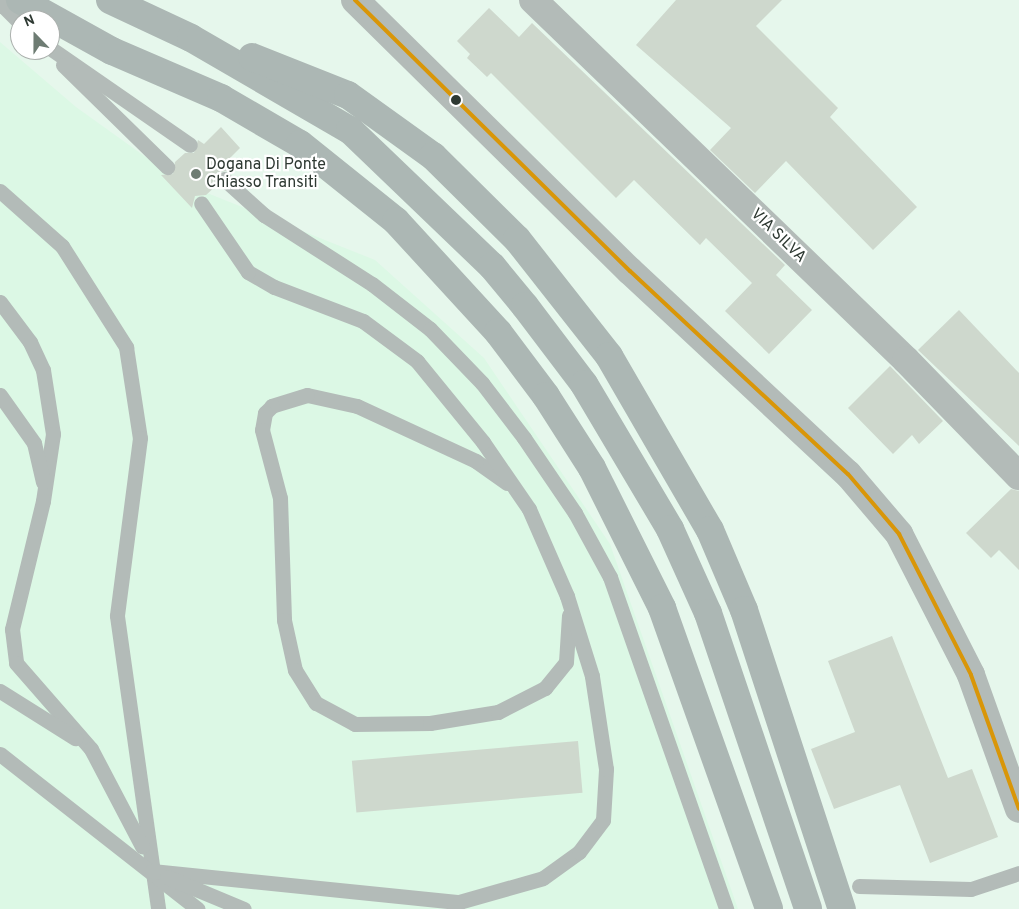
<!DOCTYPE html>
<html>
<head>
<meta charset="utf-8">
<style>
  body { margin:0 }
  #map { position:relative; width:1019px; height:909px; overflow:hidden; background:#e6f7ec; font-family:Overpass,sans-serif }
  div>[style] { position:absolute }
  .built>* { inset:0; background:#dcf8e5 }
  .building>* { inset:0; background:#ced8cd; transform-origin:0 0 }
  .service>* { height:15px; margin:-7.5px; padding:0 7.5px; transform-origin:7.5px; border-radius:7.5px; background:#b3bbb8 }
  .minor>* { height:28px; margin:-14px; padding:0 14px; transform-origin:14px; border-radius:14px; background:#b3bbb8 }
  .tertiary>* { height:28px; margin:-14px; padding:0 14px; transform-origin:14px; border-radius:14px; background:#b3bbb8 }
  .motorway>* { height:28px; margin:-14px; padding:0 14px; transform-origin:14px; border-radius:14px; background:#acb7b4 }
  .bus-1>* { height:4px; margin:-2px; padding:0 2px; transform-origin:2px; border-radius:2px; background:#d99608 }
  .dots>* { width:14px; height:14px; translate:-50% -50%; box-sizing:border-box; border:2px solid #fff; border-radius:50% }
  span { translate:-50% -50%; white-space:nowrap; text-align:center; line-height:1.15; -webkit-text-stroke:4.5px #fff; paint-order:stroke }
  .poi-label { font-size:16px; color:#2e3932 }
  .left { translate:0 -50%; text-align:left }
  .street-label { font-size:16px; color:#2e3932 }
  .north { position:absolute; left:10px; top:10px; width:50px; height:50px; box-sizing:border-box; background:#fff; border:1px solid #abb0ad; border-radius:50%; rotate:338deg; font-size:14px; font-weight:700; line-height:20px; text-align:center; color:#2e3932 }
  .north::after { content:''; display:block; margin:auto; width:18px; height:22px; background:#6e7c73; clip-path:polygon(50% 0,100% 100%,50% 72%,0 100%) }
</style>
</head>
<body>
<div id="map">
  <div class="built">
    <div style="clip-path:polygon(0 42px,76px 107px,182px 183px,375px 260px,484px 358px,610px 544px,738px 909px,0 909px)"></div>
  </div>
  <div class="building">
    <div style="clip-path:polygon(676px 0,782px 0,756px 26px,838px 108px,830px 117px,917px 207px,873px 250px,786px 161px,755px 193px,710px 150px,731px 128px,636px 45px)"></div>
    <div style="clip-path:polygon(489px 8px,519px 37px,532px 23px,785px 265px,776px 275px,812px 310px,769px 354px,725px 311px,752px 283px,706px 238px,700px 245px,634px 180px,616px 198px,491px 73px,487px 77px,467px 58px,470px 54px,457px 41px)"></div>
    <div style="clip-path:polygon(221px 127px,240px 148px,223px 165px,229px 171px,217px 172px,217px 185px,206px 195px,195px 196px,192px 208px,161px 175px,173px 174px,175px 162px,185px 153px,194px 153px,198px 140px,204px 144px)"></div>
    <div style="clip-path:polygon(959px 310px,1019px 373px,1019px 446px,918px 350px)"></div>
    <div style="clip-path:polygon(890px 366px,943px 421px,919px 444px,912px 435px,893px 454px,848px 408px)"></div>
    <div style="clip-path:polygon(1011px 489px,1019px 491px,1019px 570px,999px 550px,991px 558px,966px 533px)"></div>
    <div style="clip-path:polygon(892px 636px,948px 778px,972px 769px,998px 837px,930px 863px,900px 785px,834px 809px,811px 749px,855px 732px,828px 661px)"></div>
    <div style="left:578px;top:741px;width:52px;height:227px;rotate:85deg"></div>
  </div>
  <div class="service">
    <div style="left:0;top:3px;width:28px;rotate:45deg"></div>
    <div style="left:50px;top:48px;width:170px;rotate:34.7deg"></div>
    <div style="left:63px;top:65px;width:146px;rotate:44.4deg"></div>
    <div style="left:224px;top:179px;width:54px;rotate:42deg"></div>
    <div style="left:264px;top:215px;width:128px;rotate:32.6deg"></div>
    <div style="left:372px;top:284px;width:73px;rotate:37.8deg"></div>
    <div style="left:430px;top:329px;width:75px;rotate:46.1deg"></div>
    <div style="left:482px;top:383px;width:69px;rotate:52.6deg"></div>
    <div style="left:524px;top:438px;width:91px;rotate:55.8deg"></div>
    <div style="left:575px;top:513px;width:73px;rotate:61.3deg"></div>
    <div style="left:610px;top:577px;width:352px;rotate:70.7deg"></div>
    <div style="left:0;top:191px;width:83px;rotate:41.6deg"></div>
    <div style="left:62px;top:246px;width:120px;rotate:57.6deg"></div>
    <div style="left:126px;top:347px;width:92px;rotate:81.3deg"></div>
    <div style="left:140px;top:438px;width:179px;rotate:97.4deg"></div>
    <div style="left:117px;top:616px;width:296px;rotate:82deg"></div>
    <div style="left:0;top:302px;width:50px;rotate:53.1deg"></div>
    <div style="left:30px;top:342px;width:31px;rotate:65deg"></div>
    <div style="left:43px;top:370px;width:65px;rotate:81.1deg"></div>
    <div style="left:53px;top:434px;width:68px;rotate:98.5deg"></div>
    <div style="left:43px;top:501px;width:132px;rotate:103.6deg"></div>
    <div style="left:12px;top:629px;width:34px;rotate:83deg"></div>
    <div style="left:16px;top:663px;width:114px;rotate:48.9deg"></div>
    <div style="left:91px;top:749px;width:110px;rotate:62.3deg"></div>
    <div style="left:0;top:395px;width:59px;rotate:54.7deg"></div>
    <div style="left:34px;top:443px;width:40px;rotate:77deg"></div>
    <div style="left:507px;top:483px;width:38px;rotate:-145deg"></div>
    <div style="left:476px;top:461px;width:131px;rotate:-155.2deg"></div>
    <div style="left:357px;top:406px;width:51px;rotate:-167.6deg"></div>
    <div style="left:307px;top:395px;width:37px;rotate:163deg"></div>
    <div style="left:272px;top:406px;width:10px;rotate:135deg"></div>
    <div style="left:265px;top:413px;width:17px;rotate:100deg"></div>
    <div style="left:262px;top:430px;width:70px;rotate:75.2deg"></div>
    <div style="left:280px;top:498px;width:122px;rotate:88.1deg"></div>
    <div style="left:284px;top:620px;width:51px;rotate:77.6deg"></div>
    <div style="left:295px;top:670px;width:39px;rotate:58deg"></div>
    <div style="left:316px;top:703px;width:44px;rotate:28.3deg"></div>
    <div style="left:355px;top:724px;width:75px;rotate:-0.8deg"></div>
    <div style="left:430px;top:723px;width:69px;rotate:-9.2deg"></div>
    <div style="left:498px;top:712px;width:53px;rotate:-27.1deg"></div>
    <div style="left:545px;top:688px;width:33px;rotate:-51deg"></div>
    <div style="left:566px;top:662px;width:47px;rotate:-86.3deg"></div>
    <div style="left:0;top:691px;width:89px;rotate:32.1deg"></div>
    <div style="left:0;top:754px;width:251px;rotate:38.1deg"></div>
    <div style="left:152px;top:871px;width:309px;rotate:5.8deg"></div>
    <div style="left:459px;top:902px;width:87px;rotate:-15.9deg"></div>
    <div style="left:543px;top:878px;width:44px;rotate:-35.8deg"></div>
    <div style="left:579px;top:852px;width:40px;rotate:-53deg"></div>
    <div style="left:603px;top:820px;width:51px;rotate:-86.6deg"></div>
    <div style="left:606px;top:769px;width:94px;rotate:-98.6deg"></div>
    <div style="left:592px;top:676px;width:84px;rotate:-107.4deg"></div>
    <div style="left:567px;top:596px;width:95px;rotate:-113.6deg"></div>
    <div style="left:529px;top:509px;width:81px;rotate:-124.5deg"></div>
    <div style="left:483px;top:442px;width:104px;rotate:-129.2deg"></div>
    <div style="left:417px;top:361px;width:67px;rotate:-143.5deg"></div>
    <div style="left:363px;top:321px;width:95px;rotate:-159.1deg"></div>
    <div style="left:274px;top:287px;width:30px;rotate:-150deg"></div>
    <div style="left:248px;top:272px;width:83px;rotate:-124.3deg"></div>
    <div style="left:167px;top:877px;width:83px;rotate:22.6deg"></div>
    <div style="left:859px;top:886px;width:112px;rotate:1.5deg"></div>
    <div style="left:971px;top:889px;width:51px;rotate:-18.4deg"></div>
  </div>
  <div class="minor">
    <div style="left:533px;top:0;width:518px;rotate:43.98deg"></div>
    <div style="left:906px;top:360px;width:162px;rotate:45.8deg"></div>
  </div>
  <div class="tertiary">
    <div style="left:355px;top:0;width:386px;rotate:44.6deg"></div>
    <div style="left:630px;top:271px;width:298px;rotate:43deg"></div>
    <div style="left:848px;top:474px;width:79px;rotate:49.6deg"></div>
    <div style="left:899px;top:534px;width:158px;rotate:62.9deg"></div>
    <div style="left:971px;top:675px;width:142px;rotate:70.3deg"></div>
  </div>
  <div class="motorway">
    <div style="left:20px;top:0;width:105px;rotate:29deg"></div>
    <div style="left:112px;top:51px;width:119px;rotate:23.3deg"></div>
    <div style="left:221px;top:98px;width:91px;rotate:30.2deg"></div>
    <div style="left:300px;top:144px;width:123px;rotate:38.7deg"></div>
    <div style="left:396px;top:221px;width:151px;rotate:47.4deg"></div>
    <div style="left:498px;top:332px;width:80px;rotate:53.1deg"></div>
    <div style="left:546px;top:396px;width:85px;rotate:57.4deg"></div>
    <div style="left:592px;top:468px;width:157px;rotate:63.4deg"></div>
    <div style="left:662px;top:608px;width:319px;rotate:70.4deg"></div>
    <div style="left:110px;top:0;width:89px;rotate:25.1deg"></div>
    <div style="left:191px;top:38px;width:184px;rotate:30.1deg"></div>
    <div style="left:350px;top:130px;width:197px;rotate:43.8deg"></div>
    <div style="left:492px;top:266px;width:52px;rotate:50.5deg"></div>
    <div style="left:525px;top:306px;width:98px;rotate:52.9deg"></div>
    <div style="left:584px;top:384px;width:169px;rotate:59.3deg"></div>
    <div style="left:670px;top:529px;width:92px;rotate:65.7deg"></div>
    <div style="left:708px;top:613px;width:312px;rotate:71.3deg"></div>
    <div style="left:252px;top:57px;width:103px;rotate:21.6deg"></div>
    <div style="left:348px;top:95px;width:105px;rotate:35.7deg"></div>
    <div style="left:433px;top:156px;width:118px;rotate:44.7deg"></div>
    <div style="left:517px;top:239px;width:149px;rotate:51.8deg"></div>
    <div style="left:609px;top:356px;width:201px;rotate:59.9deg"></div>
    <div style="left:710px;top:530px;width:87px;rotate:67deg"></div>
    <div style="left:744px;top:610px;width:315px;rotate:71.9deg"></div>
  </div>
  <div class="bus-1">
    <div style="left:355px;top:0;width:386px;rotate:44.6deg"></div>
    <div style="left:630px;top:271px;width:298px;rotate:43deg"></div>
    <div style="left:848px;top:474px;width:79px;rotate:49.6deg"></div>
    <div style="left:899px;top:534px;width:158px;rotate:62.9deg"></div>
    <div style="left:971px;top:675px;width:142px;rotate:70.3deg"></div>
  </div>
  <div class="dots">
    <div style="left:456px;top:100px;background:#2e3932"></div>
    <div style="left:196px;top:174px;background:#6e7c73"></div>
  </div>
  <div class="poi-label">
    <span class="left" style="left:206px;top:174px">Dogana Di Ponte<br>Chiasso Transiti</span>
  </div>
  <div class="street-label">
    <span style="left:778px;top:236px;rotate:44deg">VIA SILVA</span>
  </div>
  <div class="north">N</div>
</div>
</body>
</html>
